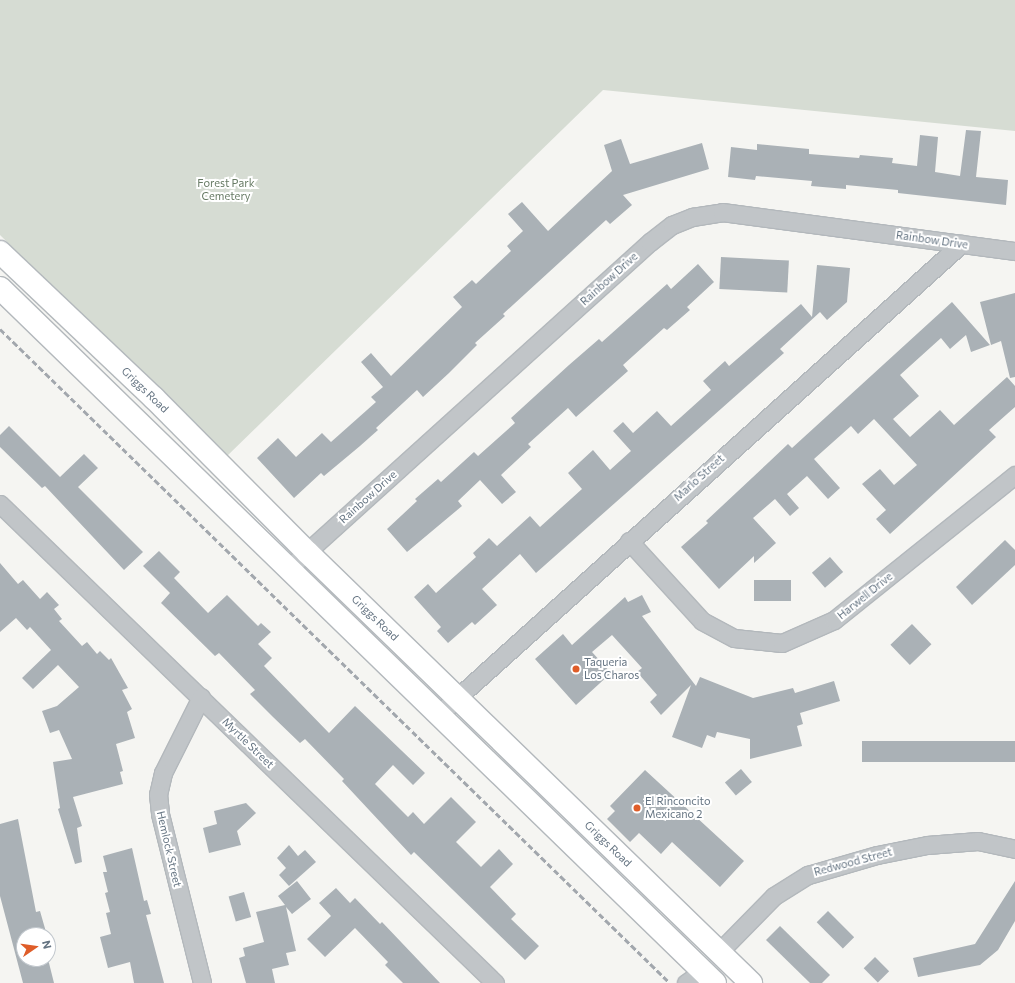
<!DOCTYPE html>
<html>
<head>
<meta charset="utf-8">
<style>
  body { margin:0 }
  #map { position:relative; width:1015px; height:983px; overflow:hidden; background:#f5f5f2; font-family:Commissioner,sans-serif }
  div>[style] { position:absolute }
  .green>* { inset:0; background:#d6dcd3 }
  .building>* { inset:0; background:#aab1b6; transform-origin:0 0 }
  .roads { filter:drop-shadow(1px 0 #b3b8bc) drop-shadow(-1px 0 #b3b8bc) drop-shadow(0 1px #b3b8bc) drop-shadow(0 -1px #b3b8bc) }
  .minor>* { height:17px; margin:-8.5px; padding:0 8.5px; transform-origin:8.5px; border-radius:8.5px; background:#c1c5c8 }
  .secondary>* { height:22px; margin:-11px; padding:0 11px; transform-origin:11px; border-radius:11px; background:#fff }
  .rail>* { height:3px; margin-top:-1.5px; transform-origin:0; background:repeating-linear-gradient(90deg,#a2a7ad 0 6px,transparent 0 9px) }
  .dots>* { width:11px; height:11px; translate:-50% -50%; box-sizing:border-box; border:2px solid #fff; border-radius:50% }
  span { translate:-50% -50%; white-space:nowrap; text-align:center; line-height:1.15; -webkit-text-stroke:4px #fff; paint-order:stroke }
  .park-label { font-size:11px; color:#677a64 }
  .street-label { font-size:11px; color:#657482 }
  .poi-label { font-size:11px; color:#657482 }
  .left { translate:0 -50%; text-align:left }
  .north { position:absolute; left:16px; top:927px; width:40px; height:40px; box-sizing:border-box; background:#fff; border:1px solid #c1c7cd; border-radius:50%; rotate:77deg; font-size:11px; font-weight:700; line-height:16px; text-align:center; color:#657482 }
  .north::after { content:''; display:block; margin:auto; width:14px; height:18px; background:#df5d29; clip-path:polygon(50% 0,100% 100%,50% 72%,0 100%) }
</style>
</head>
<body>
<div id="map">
  <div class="green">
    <div style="clip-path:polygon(0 0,1015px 0,1015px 131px,603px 90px,226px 457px,0 235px)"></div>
  </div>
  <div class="building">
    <div style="clip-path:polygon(966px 130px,981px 131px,976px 177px,1008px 180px,1006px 205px,898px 193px,898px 190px,846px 185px,846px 189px,811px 186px,812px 181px,756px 176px,755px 180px,728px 177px,731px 147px,757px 150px,757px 144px,809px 149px,809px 154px,859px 158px,860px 155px,893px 158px,892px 163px,917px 166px,920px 135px,938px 137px,935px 172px,960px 176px)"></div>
    <div style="clip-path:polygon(621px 139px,630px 164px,702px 143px,709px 169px,623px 195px,632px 205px,610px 224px,606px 220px,503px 314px,505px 316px,475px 343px,477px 345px,449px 373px,423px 397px,417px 390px,376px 428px,378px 430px,360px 446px,324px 476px,321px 473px,294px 498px,257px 458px,278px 438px,296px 457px,322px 433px,331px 442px,376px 402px,371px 397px,383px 387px,361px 362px,371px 353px,391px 376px,462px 307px,453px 297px,472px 280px,476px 284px,511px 251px,507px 246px,523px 231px,508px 214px,522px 202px,548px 231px,612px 171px,604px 145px)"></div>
    <div style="left:721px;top:257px;width:68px;height:32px;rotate:3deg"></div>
    <div style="clip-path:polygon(698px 264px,714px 282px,687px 307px,690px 310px,667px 330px,664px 328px,623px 365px,628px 371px,576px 417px,568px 408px,528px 444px,531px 447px,501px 475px,516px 492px,502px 504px,480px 480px,458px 501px,462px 506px,407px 552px,387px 529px,417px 501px,415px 499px,438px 479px,441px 482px,474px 452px,478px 456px,515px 423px,511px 418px,569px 365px,599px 339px,602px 342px,667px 284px,671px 289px)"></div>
    <div style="clip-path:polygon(817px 265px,850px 268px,847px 302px,827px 320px,820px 312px,780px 349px,784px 353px,536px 573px,520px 554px,482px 589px,497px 605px,475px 625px,472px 622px,448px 643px,437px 631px,441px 627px,414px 597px,428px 584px,436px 593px,476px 557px,473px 553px,489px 538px,497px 546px,530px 516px,540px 527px,582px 489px,568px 473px,593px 450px,610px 470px,631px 451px,613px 431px,623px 422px,633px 433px,657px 411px,671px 426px,711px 390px,703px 381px,725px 361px,729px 366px,801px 304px,812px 317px)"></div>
    <div style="clip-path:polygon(1015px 293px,1015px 377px,1010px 378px,1001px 341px,991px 345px,980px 302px)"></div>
    <div style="clip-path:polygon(952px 302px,990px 345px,971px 352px,966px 335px,950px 349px,941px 338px,900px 375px,919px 396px,893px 419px,910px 437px,940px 410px,954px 425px,1007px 377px,1015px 386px,1015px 407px,989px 430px,996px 437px,890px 534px,876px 519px,886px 510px,862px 484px,880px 469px,894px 485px,917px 465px,874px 419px,858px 434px,851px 426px,814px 459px,840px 488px,828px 499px,807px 476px,787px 494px,799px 508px,790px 516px,775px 499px,753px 518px,776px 543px,754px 563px,754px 556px,719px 589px,681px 547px,708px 523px,706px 521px,769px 462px,788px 444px,792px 448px)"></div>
    <div style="clip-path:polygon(9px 426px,60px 477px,84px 454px,98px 468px,78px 487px,143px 552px,124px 570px,45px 486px,42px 488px,0 447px,0 435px)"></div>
    <div style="clip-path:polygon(1005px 540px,1015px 550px,1015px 565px,972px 605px,956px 587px)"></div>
    <div style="clip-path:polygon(159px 551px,180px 572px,174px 578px,208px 613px,227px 595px,258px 626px,261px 623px,271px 632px,258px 644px,272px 658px,264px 666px,329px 733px,355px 706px,425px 773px,413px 785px,393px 765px,375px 784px,408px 817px,413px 812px,424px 824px,451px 797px,476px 822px,456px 842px,481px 867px,499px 849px,513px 864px,490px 887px,516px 914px,511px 919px,539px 946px,525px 960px,414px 852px,411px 855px,342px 781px,344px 779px,305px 739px,300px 743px,273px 717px,250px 694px,255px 690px,219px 653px,215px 656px,161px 603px,170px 593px,143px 566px)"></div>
    <div style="left:830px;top:557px;width:20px;height:24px;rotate:49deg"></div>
    <div style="clip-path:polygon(0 563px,18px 584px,23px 580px,40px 599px,47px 592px,59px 605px,54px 609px,62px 619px,59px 621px,82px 646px,87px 642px,97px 654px,100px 651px,109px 660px,111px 658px,128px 688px,122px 690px,132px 709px,127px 712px,135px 738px,116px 744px,123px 771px,120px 772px,123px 784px,73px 797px,82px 826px,77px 828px,82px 862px,75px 864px,58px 809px,60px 808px,53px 762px,72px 759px,59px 730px,50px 733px,42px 711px,57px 706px,79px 687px,58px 665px,33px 689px,22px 678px,51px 650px,30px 627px,27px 630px,16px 618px,0 632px)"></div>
    <div style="left:754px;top:580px;width:37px;height:21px"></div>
    <div style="clip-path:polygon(642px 595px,651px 612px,642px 616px,696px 686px,700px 677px,753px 698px,793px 688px,795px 693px,834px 681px,840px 701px,800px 713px,803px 724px,797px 726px,802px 746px,750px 759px,750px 739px,717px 732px,715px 738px,707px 735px,702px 748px,672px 737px,691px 685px,661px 715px,650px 702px,657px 695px,637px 672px,642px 668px,612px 635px,592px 652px,611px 673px,576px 705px,535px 659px,563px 634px,572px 645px,625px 597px,628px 602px)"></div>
    <div style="left:912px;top:624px;width:28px;height:30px;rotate:46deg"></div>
    <div style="left:1015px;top:741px;width:21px;height:153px;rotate:90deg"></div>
    <div style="left:741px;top:769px;width:17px;height:21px;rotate:50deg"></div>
    <div style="clip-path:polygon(645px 770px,744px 861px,720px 887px,672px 842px,661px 854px,639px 833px,630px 842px,607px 819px,615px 811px,610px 806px)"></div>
    <div style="clip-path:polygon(246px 803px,256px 813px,237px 831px,241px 845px,209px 853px,203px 828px,217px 824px,214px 811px)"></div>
    <div style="clip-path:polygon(18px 819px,36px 912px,40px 911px,46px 932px,41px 933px,42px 935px,24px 935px,24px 959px,48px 959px,54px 983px,23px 983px,0 896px,0 824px)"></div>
    <div style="clip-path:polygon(289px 845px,298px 856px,305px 850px,316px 862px,289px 886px,279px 875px,286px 868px,277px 858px)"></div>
    <div style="clip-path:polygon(132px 848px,144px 901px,147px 900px,151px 914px,146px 915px,164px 983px,134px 983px,130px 962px,108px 968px,100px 937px,111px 934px,106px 913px,110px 912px,105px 893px,108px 892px,103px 872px,107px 872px,103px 856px)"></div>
    <div style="clip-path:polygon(297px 881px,311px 899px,292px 914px,286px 907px,296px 951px,286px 953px,289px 965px,272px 969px,275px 983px,246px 983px,239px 958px,245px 956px,243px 948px,264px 942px,256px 912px,285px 905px,278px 896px)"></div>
    <div style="clip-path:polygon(1015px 881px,1015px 921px,998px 950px,980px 965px,918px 977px,913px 958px,975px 944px)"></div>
    <div style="clip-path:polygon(336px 888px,350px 903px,355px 898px,380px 924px,382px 922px,440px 983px,403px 983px,385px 965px,388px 962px,355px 928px,325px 957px,307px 939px,331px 916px,319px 903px)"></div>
    <div style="left:244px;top:892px;width:26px;height:16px;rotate:74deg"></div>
    <div style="left:828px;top:911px;width:37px;height:16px;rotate:45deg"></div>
    <div style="clip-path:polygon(780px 926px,830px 975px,822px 983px,810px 983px,766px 940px)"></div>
    <div style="left:875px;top:957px;width:20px;height:16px;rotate:45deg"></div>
  </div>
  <div class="roads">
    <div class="minor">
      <div style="left:0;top:504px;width:689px;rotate:44.06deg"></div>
      <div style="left:629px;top:541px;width:108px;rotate:47.6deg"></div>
      <div style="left:702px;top:621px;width:36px;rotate:28deg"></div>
      <div style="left:734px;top:638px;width:48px;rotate:5.9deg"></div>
      <div style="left:782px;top:643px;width:57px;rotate:-23.9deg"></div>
      <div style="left:834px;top:620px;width:232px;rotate:-38.7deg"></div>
      <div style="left:289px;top:568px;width:486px;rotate:-42.1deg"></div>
      <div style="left:650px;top:242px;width:28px;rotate:-38deg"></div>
      <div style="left:672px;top:225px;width:22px;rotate:-22deg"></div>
      <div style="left:692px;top:217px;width:30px;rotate:-9deg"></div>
      <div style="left:722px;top:212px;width:296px;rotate:7.6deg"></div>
      <div style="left:201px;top:697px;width:85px;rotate:116.6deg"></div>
      <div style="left:163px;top:773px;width:22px;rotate:103deg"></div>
      <div style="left:158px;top:794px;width:20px;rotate:84deg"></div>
      <div style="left:160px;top:814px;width:174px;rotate:76deg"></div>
      <div style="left:438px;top:715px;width:704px;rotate:-42.01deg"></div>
      <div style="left:720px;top:951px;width:77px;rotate:-45.5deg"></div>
      <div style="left:774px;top:896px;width:40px;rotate:-32deg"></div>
      <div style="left:808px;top:875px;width:72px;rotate:-16.2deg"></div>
      <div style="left:877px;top:855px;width:51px;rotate:-11.3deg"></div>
      <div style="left:927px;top:845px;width:51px;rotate:-4.5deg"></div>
      <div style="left:978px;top:841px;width:38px;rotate:12deg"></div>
      <div style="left:686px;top:983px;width:21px;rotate:-35deg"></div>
    </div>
    <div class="secondary">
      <div style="left:0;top:252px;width:212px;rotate:43.5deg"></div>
      <div style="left:154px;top:398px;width:217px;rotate:45.2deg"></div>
      <div style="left:307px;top:552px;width:619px;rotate:44.15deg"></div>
      <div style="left:0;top:288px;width:997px;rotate:44.19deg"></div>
    </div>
  </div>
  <div class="rail">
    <div style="left:0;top:329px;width:936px;rotate:44.31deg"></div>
  </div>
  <div class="dots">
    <div style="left:576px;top:669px;background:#df5d29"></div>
    <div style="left:637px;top:808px;background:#df5d29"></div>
  </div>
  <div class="park-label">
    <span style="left:226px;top:190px">Forest Park<br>Cemetery</span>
  </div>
  <div class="street-label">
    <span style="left:932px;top:240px;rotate:8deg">Rainbow Drive</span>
    <span style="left:609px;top:279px;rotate:-42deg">Rainbow Drive</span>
    <span style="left:145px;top:390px;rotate:44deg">Griggs Road</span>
    <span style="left:699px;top:478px;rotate:-42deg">Marlo Street</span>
    <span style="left:368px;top:497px;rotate:-42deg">Rainbow Drive</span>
    <span style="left:865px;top:596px;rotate:-39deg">Harwell Drive</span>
    <span style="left:375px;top:618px;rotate:44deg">Griggs Road</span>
    <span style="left:248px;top:743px;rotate:44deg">Myrtle Street</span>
    <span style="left:608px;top:844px;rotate:44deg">Griggs Road</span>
    <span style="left:169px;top:849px;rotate:77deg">Hemlock Street</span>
    <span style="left:853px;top:862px;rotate:-15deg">Redwood Street</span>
  </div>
  <div class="poi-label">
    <span class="left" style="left:584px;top:669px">Taqueria<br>Los Charos</span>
    <span class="left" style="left:645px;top:808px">El Rinconcito<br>Mexicano 2</span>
  </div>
  <div class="north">N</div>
</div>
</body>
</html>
